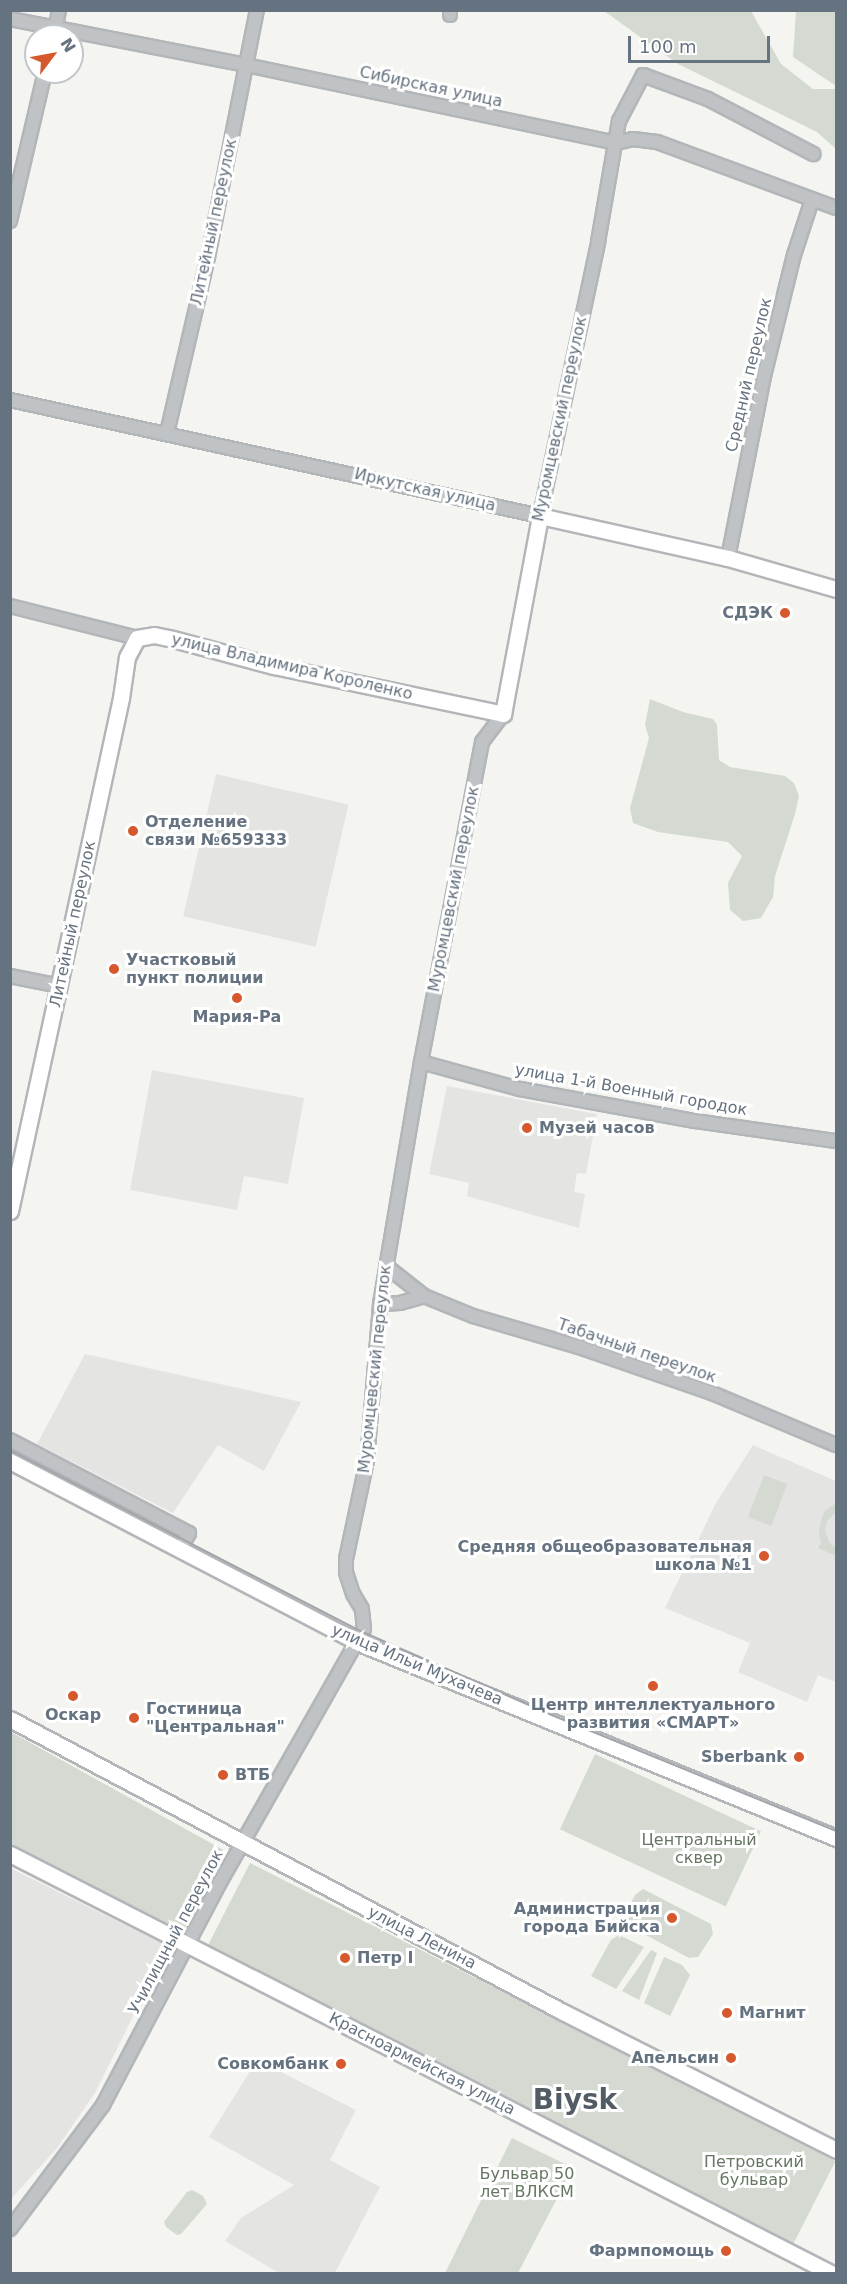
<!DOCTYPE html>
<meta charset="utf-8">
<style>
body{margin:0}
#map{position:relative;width:847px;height:2284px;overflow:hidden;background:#f4f4f0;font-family:"DejaVu Sans",sans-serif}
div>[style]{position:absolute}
.built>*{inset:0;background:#e4e5e3;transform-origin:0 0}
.green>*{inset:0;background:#d4dad1;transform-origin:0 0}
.roads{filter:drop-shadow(2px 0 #b3b6b9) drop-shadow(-2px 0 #b3b6b9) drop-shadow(0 2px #b3b6b9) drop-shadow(0 -2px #b3b6b9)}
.minor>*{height:12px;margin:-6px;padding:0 6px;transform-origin:6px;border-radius:6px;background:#bfc3c6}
.major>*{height:15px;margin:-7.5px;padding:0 7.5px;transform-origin:7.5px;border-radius:7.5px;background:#fff}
.tram>*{height:1.5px;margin:-0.75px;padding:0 0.75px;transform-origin:0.75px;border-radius:0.75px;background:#a1a5aa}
.dots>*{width:16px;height:16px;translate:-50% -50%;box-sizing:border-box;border:3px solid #fff;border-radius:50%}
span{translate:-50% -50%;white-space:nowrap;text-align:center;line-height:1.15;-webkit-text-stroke:6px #fff;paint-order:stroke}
.street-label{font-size:16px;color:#65727f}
.poi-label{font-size:16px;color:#65727f;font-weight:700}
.right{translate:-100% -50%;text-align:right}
.left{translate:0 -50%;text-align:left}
.park-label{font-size:16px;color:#667763}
.town-label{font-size:28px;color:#525c65;font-weight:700}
.frame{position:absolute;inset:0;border:12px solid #65727f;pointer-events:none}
.north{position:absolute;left:24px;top:24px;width:60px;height:60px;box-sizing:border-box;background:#fff;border:2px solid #c1c7cc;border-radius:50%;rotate:58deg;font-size:16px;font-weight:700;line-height:24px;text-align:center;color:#65727f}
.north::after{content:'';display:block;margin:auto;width:21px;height:27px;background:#d6592d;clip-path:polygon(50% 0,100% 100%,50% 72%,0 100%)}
.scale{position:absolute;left:628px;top:36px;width:142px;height:27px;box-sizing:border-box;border:3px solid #65727f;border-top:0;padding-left:8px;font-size:18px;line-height:21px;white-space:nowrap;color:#65727f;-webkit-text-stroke:4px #fff;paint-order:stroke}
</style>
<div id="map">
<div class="built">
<div style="left:216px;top:774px;width:136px;height:146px;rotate:13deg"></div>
<div style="clip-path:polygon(152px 1070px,304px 1098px,288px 1184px,244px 1176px,237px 1210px,130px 1190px)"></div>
<div style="clip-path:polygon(447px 1086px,597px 1114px,586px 1174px,577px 1173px,574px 1192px,585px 1194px,579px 1228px,467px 1196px,469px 1183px,429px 1174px)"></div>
<div style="clip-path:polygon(85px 1354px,301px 1402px,264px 1471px,218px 1445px,173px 1513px,37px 1444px)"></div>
<div style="clip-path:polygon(753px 1445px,836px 1481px,836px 1682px,818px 1675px,807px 1702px,738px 1672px,750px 1643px,665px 1608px,716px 1503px)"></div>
<div style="clip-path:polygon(10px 1868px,168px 1946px,95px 2093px,57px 2148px,11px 2199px)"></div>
<div style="clip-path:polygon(257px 2060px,356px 2110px,330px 2160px,380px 2187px,335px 2273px,279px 2273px,225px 2241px,241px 2218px,294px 2185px,209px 2137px)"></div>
</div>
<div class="green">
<div style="clip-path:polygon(604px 11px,751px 11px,781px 64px,813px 89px,836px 89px,836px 149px,817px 132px,678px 64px)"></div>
<div style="clip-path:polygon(796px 11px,836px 11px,836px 86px,793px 57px)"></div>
<div style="clip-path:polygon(650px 699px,683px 712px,713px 719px,717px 725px,719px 760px,730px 767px,785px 776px,794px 783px,799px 796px,795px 814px,775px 876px,773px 897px,761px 918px,743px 921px,730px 910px,728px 883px,742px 856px,728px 842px,658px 832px,633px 823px,630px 808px,649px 738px,645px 725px)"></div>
<div style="left:764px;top:1475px;width:25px;height:45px;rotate:21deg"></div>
<div style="clip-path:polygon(836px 1503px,836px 1512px,827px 1521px,825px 1531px,829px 1542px,836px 1548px,836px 1556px,818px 1548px,821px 1543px,819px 1531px,822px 1517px,825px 1511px)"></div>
<div style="clip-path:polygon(11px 1732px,227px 1852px,184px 1932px,11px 1845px)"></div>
<div style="left:595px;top:1754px;width:183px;height:83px;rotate:25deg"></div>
<div style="left:250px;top:1863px;width:657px;height:93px;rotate:27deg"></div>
<div style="clip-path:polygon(643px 1889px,711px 1924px,713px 1934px,698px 1957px,689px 1958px,627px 1925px,625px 1914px,635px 1895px)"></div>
<div style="clip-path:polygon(619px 1935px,644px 1947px,616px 1989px,591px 1976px,611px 1940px)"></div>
<div style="clip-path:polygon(651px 1950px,657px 1953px,639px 2000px,622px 1991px)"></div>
<div style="clip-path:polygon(664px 1957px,682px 1965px,690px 1975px,670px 2016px,644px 2003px)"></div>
<div style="clip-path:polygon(512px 2138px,573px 2168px,518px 2273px,445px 2273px)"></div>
<div style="clip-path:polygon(192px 2190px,203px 2196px,207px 2204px,181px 2234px,177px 2235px,166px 2227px,164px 2222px,187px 2192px)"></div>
</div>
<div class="roads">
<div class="minor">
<div style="left:450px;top:10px;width:5px;rotate:90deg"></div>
<div style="left:10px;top:19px;width:240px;rotate:11deg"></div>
<div style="left:246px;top:65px;width:378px;rotate:11.9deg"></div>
<div style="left:616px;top:143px;width:17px;rotate:-13deg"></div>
<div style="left:633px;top:139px;width:24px;rotate:7deg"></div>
<div style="left:657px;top:142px;width:191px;rotate:20.2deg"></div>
<div style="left:54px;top:36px;width:26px;rotate:-79deg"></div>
<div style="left:10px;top:221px;width:153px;rotate:-76.8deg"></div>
<div style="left:10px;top:400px;width:543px;rotate:12.35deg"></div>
<div style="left:540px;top:516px;width:280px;rotate:-78deg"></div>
<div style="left:598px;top:242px;width:123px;rotate:-80.2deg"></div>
<div style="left:619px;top:121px;width:52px;rotate:-62.4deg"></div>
<div style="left:643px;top:75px;width:69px;rotate:20.3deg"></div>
<div style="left:708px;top:99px;width:119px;rotate:27.6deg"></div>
<div style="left:167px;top:433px;width:181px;rotate:-76.9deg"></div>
<div style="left:208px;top:257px;width:252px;rotate:-78.8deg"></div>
<div style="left:728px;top:558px;width:186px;rotate:-78.8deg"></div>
<div style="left:764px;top:376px;width:125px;rotate:-76.1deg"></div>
<div style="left:794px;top:255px;width:58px;rotate:-71.9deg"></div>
<div style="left:10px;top:606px;width:131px;rotate:14.1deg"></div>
<div style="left:10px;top:976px;width:51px;rotate:11.3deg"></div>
<div style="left:421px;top:1062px;width:103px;rotate:15.3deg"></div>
<div style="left:520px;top:1089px;width:178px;rotate:10.4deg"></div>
<div style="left:695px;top:1121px;width:142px;rotate:8.1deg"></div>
<div style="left:424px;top:1296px;width:53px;rotate:22.2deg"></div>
<div style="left:473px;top:1316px;width:110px;rotate:16.3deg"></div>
<div style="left:579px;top:1347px;width:141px;rotate:19.1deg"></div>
<div style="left:712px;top:1393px;width:134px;rotate:22.8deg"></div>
<div style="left:380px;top:1304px;width:20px;rotate:-3deg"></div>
<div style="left:400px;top:1303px;width:25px;rotate:-16deg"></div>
<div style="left:424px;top:1296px;width:48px;rotate:-141.7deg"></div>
<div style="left:10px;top:1440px;width:202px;rotate:27.5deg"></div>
<div style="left:189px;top:1533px;width:19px;rotate:118deg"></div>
<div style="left:10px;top:2229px;width:155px;rotate:-53.1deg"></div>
<div style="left:103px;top:2105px;width:250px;rotate:-62.3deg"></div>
<div style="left:219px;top:1884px;width:293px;rotate:-60.4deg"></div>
<div style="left:364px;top:1629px;width:20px;rotate:-96deg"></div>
<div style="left:362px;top:1609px;width:17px;rotate:-121deg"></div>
<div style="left:353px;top:1594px;width:23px;rotate:-108deg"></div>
<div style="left:346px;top:1572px;width:13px;rotate:-90deg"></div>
<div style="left:346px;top:1559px;width:101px;rotate:-78deg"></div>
<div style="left:367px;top:1460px;width:157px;rotate:-85.2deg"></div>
<div style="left:380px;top:1304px;width:245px;rotate:-80.4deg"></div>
<div style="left:421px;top:1062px;width:326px;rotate:-79.2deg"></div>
<div style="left:482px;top:742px;width:35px;rotate:-53deg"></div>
</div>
<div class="major">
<div style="left:10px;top:1211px;width:525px;rotate:-77.79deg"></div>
<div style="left:121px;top:698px;width:41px;rotate:-81.7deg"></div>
<div style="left:127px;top:657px;width:21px;rotate:-62deg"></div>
<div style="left:137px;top:638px;width:17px;rotate:-10deg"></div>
<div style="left:154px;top:635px;width:19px;rotate:12deg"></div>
<div style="left:173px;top:639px;width:105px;rotate:15deg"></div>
<div style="left:274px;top:666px;width:234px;rotate:11.8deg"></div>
<div style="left:503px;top:714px;width:201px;rotate:-79.4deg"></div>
<div style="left:540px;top:516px;width:193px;rotate:12.6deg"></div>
<div style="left:728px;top:558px;width:112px;rotate:16deg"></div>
<div style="left:10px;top:1461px;width:391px;rotate:27.5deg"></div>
<div style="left:357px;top:1642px;width:518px;rotate:22.25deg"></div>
<div style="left:10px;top:1719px;width:624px;rotate:27.92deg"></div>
<div style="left:561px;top:2011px;width:308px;rotate:26.8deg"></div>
<div style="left:10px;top:1854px;width:924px;rotate:27.04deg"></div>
</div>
</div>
<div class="tram">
<div style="left:10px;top:1450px;width:397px;rotate:27.3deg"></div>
<div style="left:363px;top:1632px;width:206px;rotate:23.7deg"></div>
<div style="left:552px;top:1715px;width:307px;rotate:22.2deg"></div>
</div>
<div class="dots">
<div style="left:785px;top:613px;background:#d6592d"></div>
<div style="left:133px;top:831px;background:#d6592d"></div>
<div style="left:114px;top:969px;background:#d6592d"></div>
<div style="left:237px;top:998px;background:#d6592d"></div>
<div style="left:527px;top:1128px;background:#d6592d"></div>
<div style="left:764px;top:1556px;background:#d6592d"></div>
<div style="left:653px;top:1686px;background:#d6592d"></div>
<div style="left:73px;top:1696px;background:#d6592d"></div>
<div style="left:134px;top:1718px;background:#d6592d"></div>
<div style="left:799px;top:1757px;background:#d6592d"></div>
<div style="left:223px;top:1775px;background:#d6592d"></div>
<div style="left:672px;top:1918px;background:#d6592d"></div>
<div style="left:345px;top:1958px;background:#d6592d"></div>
<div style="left:727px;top:2013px;background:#d6592d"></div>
<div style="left:731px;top:2058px;background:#d6592d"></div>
<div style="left:341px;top:2064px;background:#d6592d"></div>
<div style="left:726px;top:2251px;background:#d6592d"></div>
</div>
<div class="street-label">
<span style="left:431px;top:87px;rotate:12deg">Сибирская улица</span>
<span style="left:214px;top:222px;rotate:-78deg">Литейный переулок</span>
<span style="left:749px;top:375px;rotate:-77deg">Средний переулок</span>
<span style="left:560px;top:419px;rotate:-78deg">Муромцевский переулок</span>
<span style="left:425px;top:490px;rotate:13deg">Иркутская улица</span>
<span style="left:292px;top:667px;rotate:13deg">улица Владимира Короленко</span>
<span style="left:454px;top:889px;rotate:-79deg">Муромцевский переулок</span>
<span style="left:73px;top:924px;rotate:-78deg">Литейный переулок</span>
<span style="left:631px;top:1090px;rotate:10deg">улица 1-й Военный городок</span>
<span style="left:637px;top:1351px;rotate:19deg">Табачный переулок</span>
<span style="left:375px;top:1369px;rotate:-84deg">Муромцевский переулок</span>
<span style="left:417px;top:1665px;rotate:23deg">улица Ильи Мухачева</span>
<span style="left:176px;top:1932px;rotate:-62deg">Училищный переулок</span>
<span style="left:422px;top:1938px;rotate:27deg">улица Ленина</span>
<span style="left:422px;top:2064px;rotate:27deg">Красноармейская улица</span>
</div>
<div class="poi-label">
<span class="right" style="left:773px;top:613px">СДЭК</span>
<span class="left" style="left:145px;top:831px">Отделение<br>связи №659333</span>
<span class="left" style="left:126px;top:969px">Участковый<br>пункт полиции</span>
<span style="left:237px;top:1017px">Мария-Ра</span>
<span class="left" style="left:539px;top:1128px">Музей часов</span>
<span class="right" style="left:752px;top:1556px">Средняя общеобразовательная<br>школа №1</span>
<span style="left:653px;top:1714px">Центр интеллектуального<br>развития «СМАРТ»</span>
<span class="left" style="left:146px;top:1718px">Гостиница<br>"Центральная"</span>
<span style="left:73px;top:1715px">Оскар</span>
<span class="right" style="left:787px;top:1757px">Sberbank</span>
<span class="left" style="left:235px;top:1775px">ВТБ</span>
<span class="right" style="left:660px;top:1918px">Администрация<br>города Бийска</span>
<span class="left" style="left:357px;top:1958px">Петр I</span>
<span class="left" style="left:739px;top:2013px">Магнит</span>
<span class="right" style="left:719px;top:2058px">Апельсин</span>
<span class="right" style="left:329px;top:2064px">Совкомбанк</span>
<span class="right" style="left:714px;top:2251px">Фармпомощь</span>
</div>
<div class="park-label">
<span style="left:699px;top:1849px">Центральный<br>сквер</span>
<span style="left:754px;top:2171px">Петровский<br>бульвар</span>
<span style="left:527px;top:2183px">Бульвар 50<br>лет ВЛКСМ</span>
</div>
<div class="town-label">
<span style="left:575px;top:2100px">Biysk</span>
</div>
<div class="frame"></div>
<div class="north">N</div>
<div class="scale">100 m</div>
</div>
